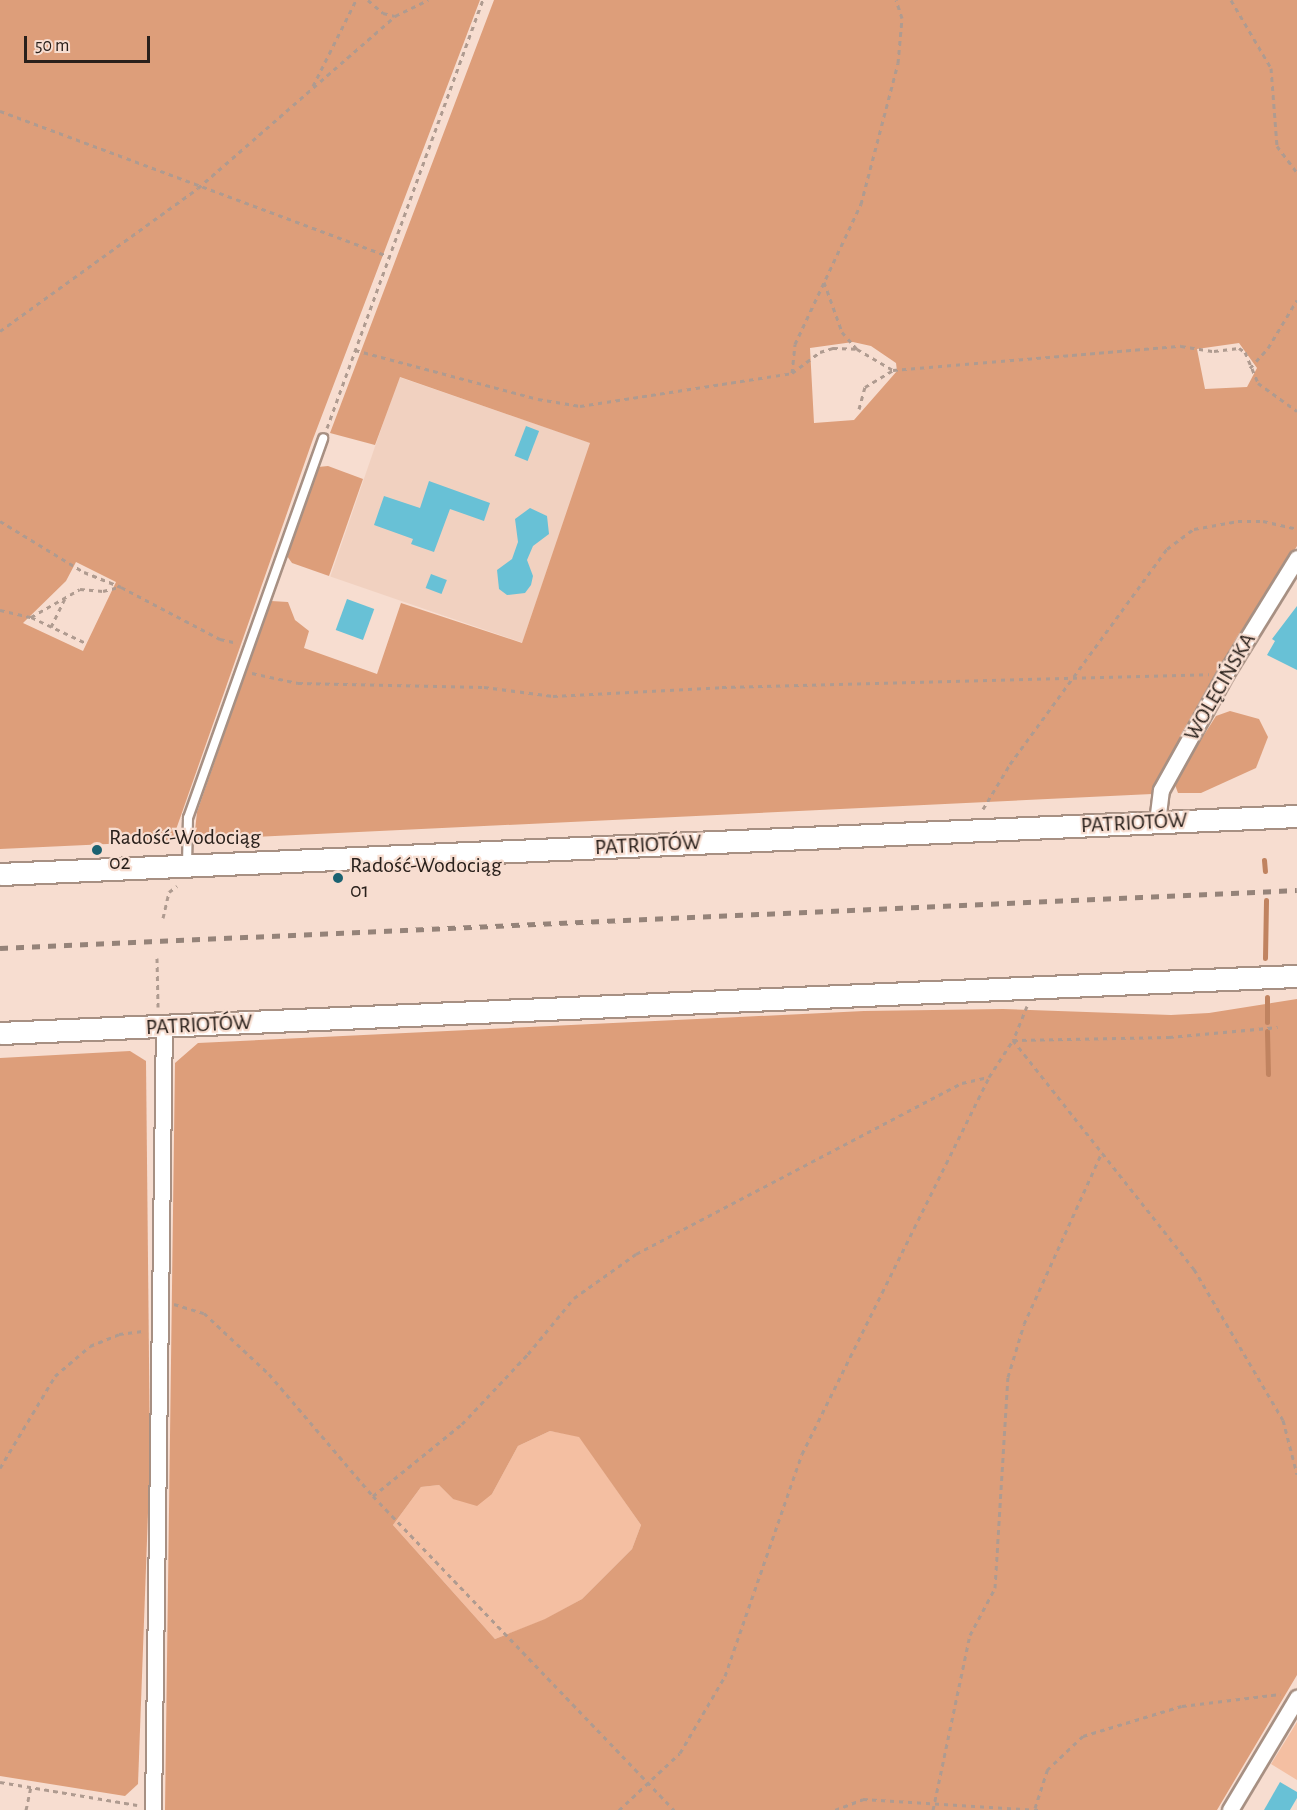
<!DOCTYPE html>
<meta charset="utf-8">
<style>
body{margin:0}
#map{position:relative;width:1297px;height:1810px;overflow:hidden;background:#f7ddd0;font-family:"Alegreya Sans",sans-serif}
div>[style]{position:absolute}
.built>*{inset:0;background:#f1d1c0;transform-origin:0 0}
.green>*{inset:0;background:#f4bfa2}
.forest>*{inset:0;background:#dd9e7a}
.stream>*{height:5px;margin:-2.5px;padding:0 2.5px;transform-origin:2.5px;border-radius:2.5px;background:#c08360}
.building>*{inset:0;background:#68c1d6;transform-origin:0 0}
.path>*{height:3px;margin-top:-1.5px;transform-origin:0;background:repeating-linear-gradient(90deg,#af9b90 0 4.5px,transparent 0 9px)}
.roads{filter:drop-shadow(2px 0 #a79083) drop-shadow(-2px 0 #a79083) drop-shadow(0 2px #a79083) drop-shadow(0 -2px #a79083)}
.service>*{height:8px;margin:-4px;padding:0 4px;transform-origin:4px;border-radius:4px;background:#fff}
.minor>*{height:15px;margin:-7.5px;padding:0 7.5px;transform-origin:7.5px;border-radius:7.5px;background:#fff}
.secondary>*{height:21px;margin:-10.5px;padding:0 10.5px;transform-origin:10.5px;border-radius:10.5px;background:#fff}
.rail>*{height:4.5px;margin-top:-2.25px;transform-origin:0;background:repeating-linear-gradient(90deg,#958379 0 8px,transparent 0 16px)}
.dots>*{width:16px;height:16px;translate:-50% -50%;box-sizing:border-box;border:3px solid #f7ddd0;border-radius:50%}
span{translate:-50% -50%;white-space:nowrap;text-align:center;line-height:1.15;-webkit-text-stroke:4.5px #f7ddd0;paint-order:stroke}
.street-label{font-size:22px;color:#29201b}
.poi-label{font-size:22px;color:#29201b}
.left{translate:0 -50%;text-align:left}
.scale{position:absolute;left:24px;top:36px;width:126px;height:27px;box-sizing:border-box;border:3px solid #29201b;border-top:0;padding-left:8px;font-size:18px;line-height:21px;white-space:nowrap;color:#29201b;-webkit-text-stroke:4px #f7ddd0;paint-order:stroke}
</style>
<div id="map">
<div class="built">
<div style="left:399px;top:377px;width:203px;height:211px;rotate:19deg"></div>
</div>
<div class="green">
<div style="clip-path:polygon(550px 1431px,579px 1436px,641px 1525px,632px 1549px,582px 1599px,546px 1619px,495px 1639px,393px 1525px,421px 1487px,439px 1485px,453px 1499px,492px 1494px,518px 1446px)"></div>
<div style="clip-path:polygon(1297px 1722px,1297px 1780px,1271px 1764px)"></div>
</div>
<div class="forest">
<div style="clip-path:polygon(evenodd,0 0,480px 0,313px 439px,172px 841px,0 849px,0 0,76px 562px,116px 582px,83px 651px,23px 623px,66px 581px,76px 562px)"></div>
<div style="clip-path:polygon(evenodd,494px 0,1297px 0,1297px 546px,1152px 794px,194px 840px,197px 812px,271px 601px,288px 602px,295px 620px,309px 631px,304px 648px,377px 674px,401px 603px,522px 643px,590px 443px,400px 377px,375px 445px,330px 433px,494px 0,853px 342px,871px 346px,896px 363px,897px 371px,854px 420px,814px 423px,810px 348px,853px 342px,494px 0,1239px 343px,1257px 368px,1247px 387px,1205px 389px,1197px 349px,1239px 343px)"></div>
<div style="clip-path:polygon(328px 466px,363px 479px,329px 576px,292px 563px,287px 556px,318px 467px)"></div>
<div style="clip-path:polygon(1230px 711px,1259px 719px,1268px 737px,1256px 768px,1201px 793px,1178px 793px,1174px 782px,1216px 716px)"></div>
<div style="clip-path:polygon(evenodd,1297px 999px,1297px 1675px,1217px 1810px,165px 1810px,175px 1063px,198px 1043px,864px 1011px,1003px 1009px,1171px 1015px,1209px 1013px,1297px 999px,550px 1431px,579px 1437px,641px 1525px,632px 1549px,582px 1599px,545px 1619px,495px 1639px,393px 1525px,421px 1487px,439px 1485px,453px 1499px,477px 1506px,492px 1494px,518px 1446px,550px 1431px)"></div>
<div style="clip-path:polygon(130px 1051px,146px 1061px,150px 1459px,138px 1784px,125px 1796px,0 1776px,0 1058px)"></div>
</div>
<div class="stream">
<div style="left:1264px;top:860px;width:11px;rotate:85deg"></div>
<div style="left:1265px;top:958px;width:58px;rotate:-89deg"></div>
<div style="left:1267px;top:997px;width:25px;rotate:90deg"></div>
<div style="left:1267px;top:1031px;width:43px;rotate:88.7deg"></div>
</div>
<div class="building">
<div style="left:526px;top:426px;width:14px;height:32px;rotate:21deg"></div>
<div style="clip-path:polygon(429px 481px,490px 503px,484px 521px,450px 509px,434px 552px,411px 544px,413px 539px,374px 525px,384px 496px,420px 508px)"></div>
<div style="clip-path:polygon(530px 508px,547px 516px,549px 534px,533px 546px,527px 560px,533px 576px,531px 585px,525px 593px,507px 595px,499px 589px,497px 570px,512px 559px,518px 542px,515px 519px)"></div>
<div style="left:431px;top:574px;width:17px;height:15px;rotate:21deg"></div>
<div style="left:347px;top:599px;width:29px;height:33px;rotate:20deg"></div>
<div style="clip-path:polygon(1297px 606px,1297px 670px,1267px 655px,1275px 641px,1272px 639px)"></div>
<div style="clip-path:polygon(1280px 1782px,1297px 1792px,1297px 1798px,1290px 1810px,1264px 1810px)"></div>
</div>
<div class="path">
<div style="left:368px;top:0;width:20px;rotate:41deg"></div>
<div style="left:383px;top:13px;width:12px;rotate:14deg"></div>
<div style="left:1231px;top:0;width:79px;rotate:59.5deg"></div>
<div style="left:1271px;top:68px;width:78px;rotate:85.6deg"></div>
<div style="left:1277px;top:146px;width:34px;rotate:53deg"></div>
<div style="left:313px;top:86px;width:96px;rotate:-63.4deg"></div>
<div style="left:0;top:111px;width:414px;rotate:20.5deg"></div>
<div style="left:824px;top:282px;width:53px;rotate:70.2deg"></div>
<div style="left:842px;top:332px;width:23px;rotate:49deg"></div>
<div style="left:0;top:331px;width:244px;rotate:-35.8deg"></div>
<div style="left:198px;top:188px;width:262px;rotate:-41.1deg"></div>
<div style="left:395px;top:16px;width:37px;rotate:-26deg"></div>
<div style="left:355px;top:350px;width:189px;rotate:15deg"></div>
<div style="left:538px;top:399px;width:43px;rotate:9.5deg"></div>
<div style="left:580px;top:406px;width:215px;rotate:-8.8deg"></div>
<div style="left:792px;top:373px;width:35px;rotate:-37deg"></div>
<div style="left:820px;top:352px;width:14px;rotate:-17deg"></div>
<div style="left:833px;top:348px;width:24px;rotate:2deg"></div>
<div style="left:857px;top:349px;width:42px;rotate:30.3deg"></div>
<div style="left:1250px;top:368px;width:27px;rotate:-48deg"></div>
<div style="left:1268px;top:348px;width:56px;rotate:-58.9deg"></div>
<div style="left:792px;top:373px;width:29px;rotate:-84deg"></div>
<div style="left:795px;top:344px;width:155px;rotate:-64.8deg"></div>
<div style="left:861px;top:204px;width:146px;rotate:-75.3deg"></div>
<div style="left:898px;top:63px;width:45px;rotate:-84.9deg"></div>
<div style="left:902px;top:18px;width:19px;rotate:-108deg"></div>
<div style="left:859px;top:409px;width:23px;rotate:-75deg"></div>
<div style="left:865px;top:387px;width:33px;rotate:-31deg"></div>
<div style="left:893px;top:370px;width:289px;rotate:-4.8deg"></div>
<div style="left:1181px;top:346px;width:33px;rotate:9deg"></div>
<div style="left:1214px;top:351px;width:25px;rotate:-7deg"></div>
<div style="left:1239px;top:348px;width:7px;rotate:34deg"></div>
<div style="left:1245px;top:352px;width:34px;rotate:67deg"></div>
<div style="left:1258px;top:383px;width:48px;rotate:35.7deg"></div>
<div style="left:327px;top:428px;width:456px;rotate:-70deg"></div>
<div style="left:0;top:521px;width:98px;rotate:31.3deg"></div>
<div style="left:84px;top:572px;width:40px;rotate:22deg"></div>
<div style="left:121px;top:587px;width:112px;rotate:27.7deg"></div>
<div style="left:220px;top:639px;width:17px;rotate:13deg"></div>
<div style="left:0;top:610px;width:32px;rotate:13deg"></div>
<div style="left:31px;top:617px;width:56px;rotate:-29.7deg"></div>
<div style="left:80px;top:589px;width:23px;rotate:5deg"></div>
<div style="left:103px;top:591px;width:16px;rotate:-14deg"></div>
<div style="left:31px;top:617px;width:61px;rotate:25.3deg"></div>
<div style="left:51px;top:627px;width:34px;rotate:-64deg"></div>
<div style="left:252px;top:673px;width:47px;rotate:12.3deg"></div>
<div style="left:298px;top:683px;width:186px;rotate:1.2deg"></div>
<div style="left:484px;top:687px;width:70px;rotate:7.4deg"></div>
<div style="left:553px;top:696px;width:169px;rotate:-3deg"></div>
<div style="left:722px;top:687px;width:487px;rotate:-1.5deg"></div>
<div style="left:983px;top:809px;width:52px;rotate:-59deg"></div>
<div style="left:1010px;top:764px;width:266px;rotate:-53.9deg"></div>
<div style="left:1167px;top:549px;width:34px;rotate:-37deg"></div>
<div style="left:1194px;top:529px;width:45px;rotate:-10.3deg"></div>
<div style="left:1238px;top:521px;width:25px"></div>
<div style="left:1263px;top:521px;width:35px;rotate:13deg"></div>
<div style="left:163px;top:918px;width:27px;rotate:-77deg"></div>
<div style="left:169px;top:892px;width:10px;rotate:-37deg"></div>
<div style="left:157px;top:958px;width:49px;rotate:88.8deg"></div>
<div style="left:1027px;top:1006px;width:37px;rotate:112deg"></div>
<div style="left:1013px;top:1040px;width:292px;rotate:51.7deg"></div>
<div style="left:1194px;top:1269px;width:175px;rotate:59.5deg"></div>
<div style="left:1283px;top:1420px;width:56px;rotate:75.5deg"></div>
<div style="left:174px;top:1304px;width:31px;rotate:17deg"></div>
<div style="left:204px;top:1313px;width:89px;rotate:43.2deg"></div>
<div style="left:269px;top:1374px;width:160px;rotate:49.6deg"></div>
<div style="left:373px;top:1496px;width:435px;rotate:46.2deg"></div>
<div style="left:0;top:1468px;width:107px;rotate:-59.1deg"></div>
<div style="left:55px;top:1376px;width:46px;rotate:-40.6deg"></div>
<div style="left:90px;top:1346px;width:31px;rotate:-22deg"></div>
<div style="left:119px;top:1334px;width:26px;rotate:-7deg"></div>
<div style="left:373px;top:1496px;width:114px;rotate:-39deg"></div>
<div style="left:462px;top:1424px;width:96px;rotate:-46.7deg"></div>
<div style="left:528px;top:1354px;width:72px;rotate:-50.6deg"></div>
<div style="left:574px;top:1298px;width:76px;rotate:-35.4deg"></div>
<div style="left:636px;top:1254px;width:368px;rotate:-27.7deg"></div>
<div style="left:962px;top:1083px;width:27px;rotate:-13deg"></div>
<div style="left:0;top:1782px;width:139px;rotate:9.5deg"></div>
<div style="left:1035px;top:1808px;width:40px;rotate:-72deg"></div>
<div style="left:1047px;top:1770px;width:50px;rotate:-43.4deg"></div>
<div style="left:1083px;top:1736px;width:103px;rotate:-16.9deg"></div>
<div style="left:1182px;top:1706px;width:99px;rotate:-7deg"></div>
<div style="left:26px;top:1810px;width:24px;rotate:-78deg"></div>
<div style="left:619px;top:1810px;width:83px;rotate:-43.1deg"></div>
<div style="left:680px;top:1753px;width:89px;rotate:-59.7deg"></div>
<div style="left:725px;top:1676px;width:235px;rotate:-70.9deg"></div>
<div style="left:802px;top:1454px;width:421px;rotate:-63.6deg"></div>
<div style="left:989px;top:1077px;width:44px;rotate:-57deg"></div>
<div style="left:1013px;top:1040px;width:156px;rotate:-1.1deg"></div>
<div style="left:1169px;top:1037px;width:109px;rotate:-5.2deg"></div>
<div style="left:835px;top:1810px;width:30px;rotate:-21deg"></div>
<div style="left:863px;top:1799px;width:176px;rotate:3.6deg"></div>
<div style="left:933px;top:1810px;width:179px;rotate:-78.1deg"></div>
<div style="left:970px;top:1635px;width:53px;rotate:-62deg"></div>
<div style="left:995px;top:1588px;width:211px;rotate:-86.5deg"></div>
<div style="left:1008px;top:1377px;width:55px;rotate:-73.2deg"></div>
<div style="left:1024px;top:1324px;width:189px;rotate:-65.6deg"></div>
</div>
<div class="roads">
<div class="service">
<div style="left:187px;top:865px;width:47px;rotate:-88.8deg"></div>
<div style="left:188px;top:818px;width:403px;rotate:-70.4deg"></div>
</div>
<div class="minor">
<div style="left:1157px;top:822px;width:32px;rotate:-83deg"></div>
<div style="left:1161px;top:790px;width:134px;rotate:-60.9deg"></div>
<div style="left:1226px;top:673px;width:135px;rotate:-58.3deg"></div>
<div style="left:153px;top:1810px;width:784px;rotate:-89.2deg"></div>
<div style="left:1230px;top:1810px;width:131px;rotate:-59.1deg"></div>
</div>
<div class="secondary">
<div style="left:0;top:874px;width:1298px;rotate:-2.56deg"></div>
<div style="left:0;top:1033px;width:1298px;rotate:-2.52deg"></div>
</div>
</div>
<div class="rail">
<div style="left:0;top:948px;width:1298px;rotate:-2.56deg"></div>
</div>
<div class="dots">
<div style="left:97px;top:850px;background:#1a6271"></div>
<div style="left:338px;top:878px;background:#1a6271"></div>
</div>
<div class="street-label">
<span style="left:1220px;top:687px;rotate:-60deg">WOLĘCIŃSKA</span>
<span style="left:1134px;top:823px;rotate:-3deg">PATRIOTÓW</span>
<span style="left:648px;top:845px;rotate:-3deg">PATRIOTÓW</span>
<span style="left:199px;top:1025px;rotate:-3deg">PATRIOTÓW</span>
</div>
<div class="poi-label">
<span class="left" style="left:109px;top:850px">Radość-Wodociąg<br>02</span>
<span class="left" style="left:350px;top:878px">Radość-Wodociąg<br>01</span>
</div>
<div class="scale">50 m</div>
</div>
